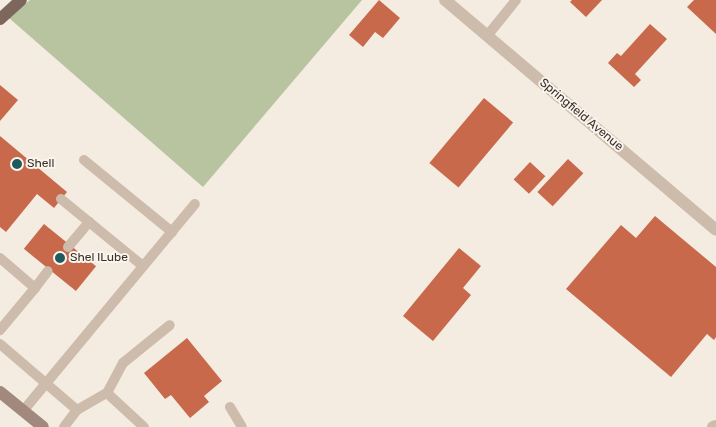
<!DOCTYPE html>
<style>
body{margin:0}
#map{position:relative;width:716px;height:427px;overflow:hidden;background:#f4ebe1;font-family:Rubik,sans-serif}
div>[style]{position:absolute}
.green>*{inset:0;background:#b8c4a0}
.building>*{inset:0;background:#c8694b;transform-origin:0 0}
.lane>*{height:10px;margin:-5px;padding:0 5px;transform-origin:5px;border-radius:5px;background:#cdbbac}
.street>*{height:12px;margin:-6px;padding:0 6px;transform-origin:6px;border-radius:6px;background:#cdbbac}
.secondary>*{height:12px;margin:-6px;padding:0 6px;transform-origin:6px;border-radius:6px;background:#a18a7d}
.primary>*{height:12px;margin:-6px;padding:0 6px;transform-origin:6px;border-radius:6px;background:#7d675c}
.dots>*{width:14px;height:14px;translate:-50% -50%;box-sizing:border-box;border:2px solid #fbf5ee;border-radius:50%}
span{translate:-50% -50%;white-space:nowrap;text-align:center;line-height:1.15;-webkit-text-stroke:4px #fbf5ee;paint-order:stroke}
.street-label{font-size:12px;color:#3b302b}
.poi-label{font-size:12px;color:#3b302b}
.left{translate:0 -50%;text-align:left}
</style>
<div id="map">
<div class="green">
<div style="clip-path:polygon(30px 0,362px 0,203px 187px,9px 18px)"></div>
</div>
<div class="building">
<div style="clip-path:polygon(379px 0,400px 18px,383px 38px,375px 32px,363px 47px,349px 35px)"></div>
<div style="clip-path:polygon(572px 0,602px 0,586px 17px,570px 2px)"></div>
<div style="clip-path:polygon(694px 0,716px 0,716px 34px,687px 7px)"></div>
<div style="clip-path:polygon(650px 24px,667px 39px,635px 74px,641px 80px,634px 87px,608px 63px,617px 53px,621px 56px)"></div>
<div style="clip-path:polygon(0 85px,18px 100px,0 121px)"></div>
<div style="left:484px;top:98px;width:38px;height:85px;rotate:40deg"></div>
<div style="clip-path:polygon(0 136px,67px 192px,54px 208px,37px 194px,6px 232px,0 227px)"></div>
<div style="left:568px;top:159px;width:21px;height:45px;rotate:43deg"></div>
<div style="left:530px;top:162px;width:21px;height:24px;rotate:43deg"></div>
<div style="clip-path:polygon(655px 216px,716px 267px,716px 337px,714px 340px,707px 334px,671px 377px,566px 289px,621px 225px,636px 238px)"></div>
<div style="left:44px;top:224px;width:67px;height:32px;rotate:39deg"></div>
<div style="clip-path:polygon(459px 248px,481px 266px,463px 288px,471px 295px,433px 341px,403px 316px)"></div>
<div style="clip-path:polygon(187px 338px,222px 381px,204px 396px,209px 402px,190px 418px,171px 395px,165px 399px,144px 373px)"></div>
</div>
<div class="lane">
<div style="left:487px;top:36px;width:46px;rotate:-51.1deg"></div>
<div style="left:84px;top:160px;width:114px;rotate:39.3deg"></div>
<div style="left:61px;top:199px;width:106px;rotate:39.3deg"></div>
<div style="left:68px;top:247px;width:33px;rotate:-50deg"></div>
<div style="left:0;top:258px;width:46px;rotate:40.6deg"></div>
<div style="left:35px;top:288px;width:55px;rotate:129.8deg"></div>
<div style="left:35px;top:288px;width:21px;rotate:-53deg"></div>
<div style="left:0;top:344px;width:101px;rotate:40.6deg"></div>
<div style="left:107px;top:393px;width:34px;rotate:-62deg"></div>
<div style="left:123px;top:363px;width:60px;rotate:-39deg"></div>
<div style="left:230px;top:407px;width:23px;rotate:59deg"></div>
<div style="left:23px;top:411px;width:269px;rotate:-50.3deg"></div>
<div style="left:64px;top:427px;width:21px;rotate:-53deg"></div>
<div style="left:77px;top:410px;width:34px;rotate:-30deg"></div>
<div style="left:107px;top:393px;width:50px;rotate:42.6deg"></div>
</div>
<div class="street">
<div style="left:445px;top:0;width:355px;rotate:40.3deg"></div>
<div style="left:713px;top:427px;width:3px;rotate:-18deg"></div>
</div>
<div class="secondary">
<div style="left:0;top:392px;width:55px;rotate:39.1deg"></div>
</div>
<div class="primary">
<div style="left:0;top:19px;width:28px;rotate:-42deg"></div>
</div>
<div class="dots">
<div style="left:17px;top:164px;background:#1f5a5e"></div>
<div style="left:60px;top:258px;background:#1f5a5e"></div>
</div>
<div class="street-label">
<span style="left:581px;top:115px;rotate:40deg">Springfield Avenue</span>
</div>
<div class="poi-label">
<span class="left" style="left:27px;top:164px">Shell</span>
<span class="left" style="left:70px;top:258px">Shel lLube</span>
</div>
</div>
